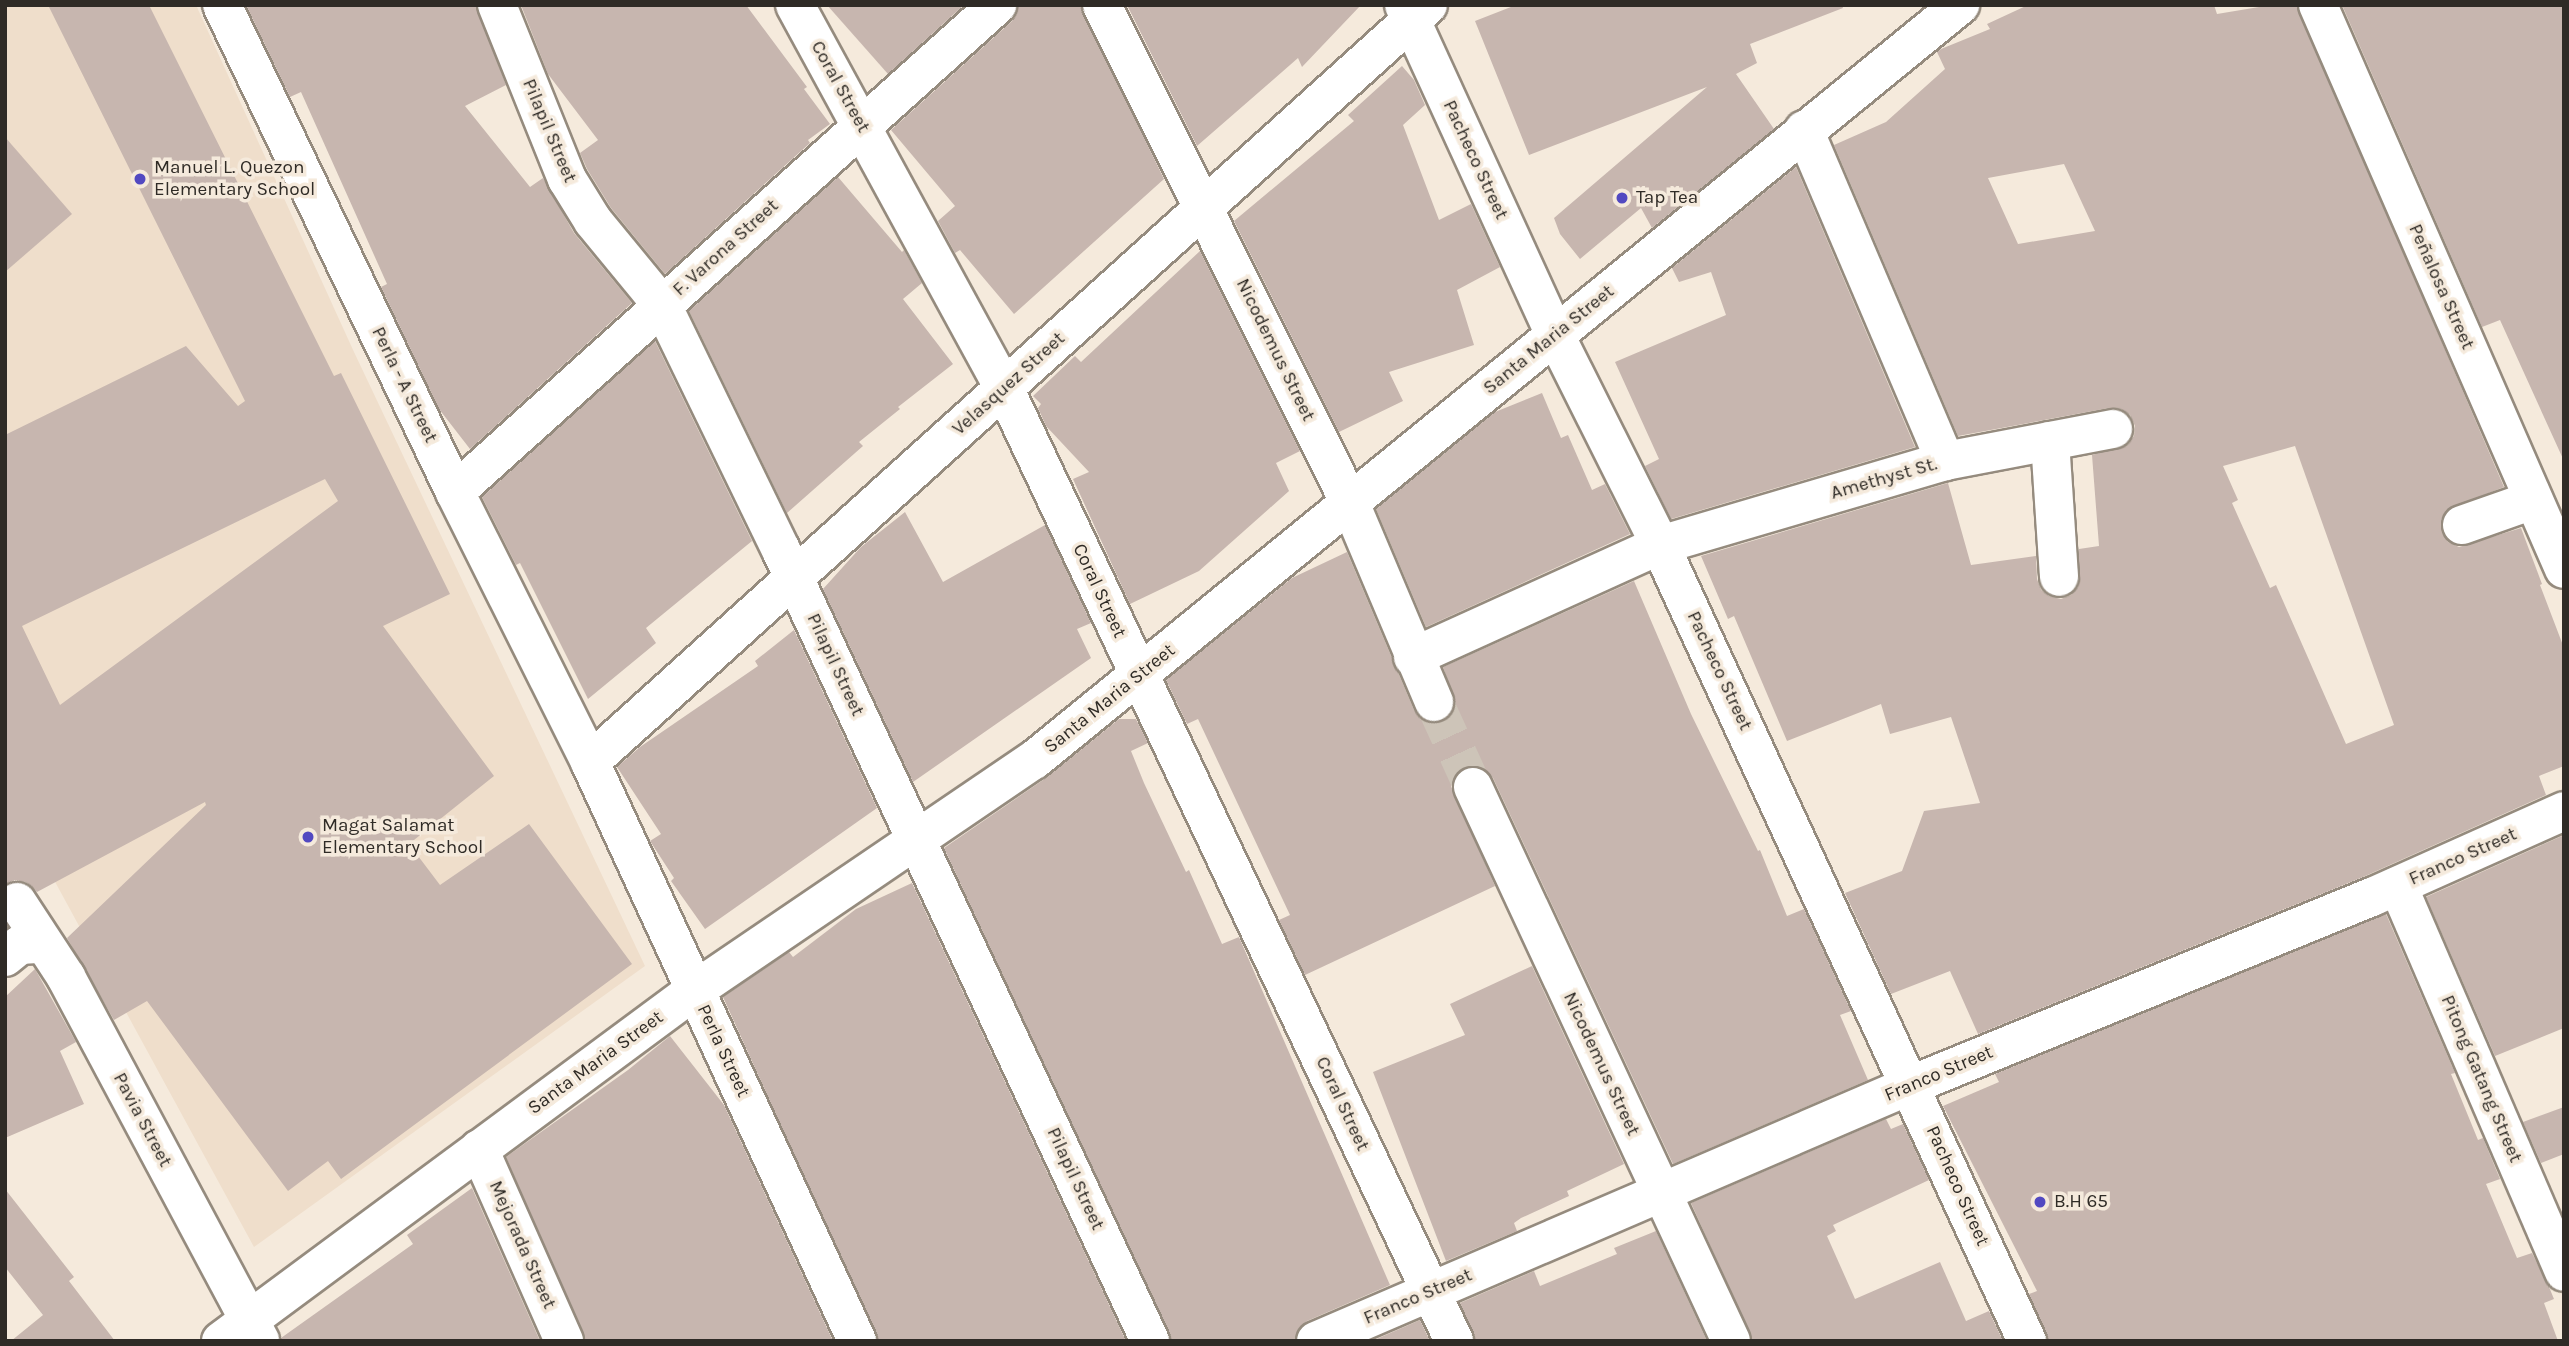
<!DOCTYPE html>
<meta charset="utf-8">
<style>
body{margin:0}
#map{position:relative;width:2569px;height:1346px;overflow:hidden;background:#f5eadc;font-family:Karla,sans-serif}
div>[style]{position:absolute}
.built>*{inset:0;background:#efdecb}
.building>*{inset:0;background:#c7b6af}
.minor-tunnel>*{height:38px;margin-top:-19px;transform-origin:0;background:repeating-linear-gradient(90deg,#cdc4b8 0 38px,transparent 0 57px)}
.roads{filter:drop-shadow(2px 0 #958b7e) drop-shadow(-2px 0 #958b7e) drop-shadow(0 2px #958b7e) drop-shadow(0 -2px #958b7e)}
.minor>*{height:38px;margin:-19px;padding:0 19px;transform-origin:19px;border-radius:19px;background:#fff}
.dots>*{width:19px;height:19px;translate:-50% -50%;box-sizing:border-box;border:4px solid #f5eadc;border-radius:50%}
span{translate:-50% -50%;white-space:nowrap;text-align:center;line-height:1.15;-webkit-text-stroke:7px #f5eadc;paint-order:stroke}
.street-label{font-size:19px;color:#2f2b26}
.poi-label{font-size:19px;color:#2f2b26}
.left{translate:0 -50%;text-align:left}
.frame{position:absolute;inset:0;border:7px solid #2f2b26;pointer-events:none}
</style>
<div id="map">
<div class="built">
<div style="clip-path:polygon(5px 5px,196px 5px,354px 352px,645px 966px,254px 1247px,5px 790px)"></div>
</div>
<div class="building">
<div style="clip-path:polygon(evenodd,48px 5px,149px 5px,334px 376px,341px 373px,450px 594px,383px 626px,494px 776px,409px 844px,440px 885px,529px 824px,632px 964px,341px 1179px,328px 1161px,288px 1191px,147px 1001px,114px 1020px,67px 938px,206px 805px,205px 802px,37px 892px,26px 882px,15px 880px,5px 884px,5px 435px,186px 346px,238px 406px,245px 401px,48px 5px,325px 479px,338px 501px,60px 705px,22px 626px,325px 479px)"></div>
<div style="clip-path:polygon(246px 5px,476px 5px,506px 85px,465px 106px,530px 187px,543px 178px,574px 233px,632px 303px,470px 449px,439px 409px,381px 287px,387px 284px,301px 92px,290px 97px)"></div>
<div style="clip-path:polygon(521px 5px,746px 5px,807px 87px,804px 89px,830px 124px,808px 140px,810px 143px,665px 274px,611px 208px,587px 169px,580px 153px,598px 140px,548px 74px)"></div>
<div style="clip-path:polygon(827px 5px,964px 5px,888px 74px)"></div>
<div style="clip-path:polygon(1018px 5px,1080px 5px,1164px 179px,1014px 314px,960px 250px,955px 253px,938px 221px,955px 206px,891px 130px,1012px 21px)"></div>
<div style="clip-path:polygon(1127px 5px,1361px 5px,1302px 67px,1298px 58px,1197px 146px)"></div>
<div style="clip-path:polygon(1516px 5px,1842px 5px,1843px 8px,1750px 44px,1757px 63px,1736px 74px,1774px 129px,1652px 228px,1641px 208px,1580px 259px,1560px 234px,1554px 218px,1707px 87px,1529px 155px,1475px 21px)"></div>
<div style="clip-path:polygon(evenodd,2028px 5px,2214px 5px,2217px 14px,2271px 5px,2297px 5px,2504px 487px,2446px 510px,2441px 520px,2442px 533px,2448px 542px,2459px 547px,2521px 528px,2542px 584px,2540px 585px,2564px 648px,2564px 766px,2539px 776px,2546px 795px,2363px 877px,1978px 1034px,1950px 971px,1891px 994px,1845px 893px,1902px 871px,1924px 811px,1980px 803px,1951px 717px,1890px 734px,1881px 704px,1787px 741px,1734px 616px,1728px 619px,1701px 556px,1948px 483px,1971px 565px,2036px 556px,2037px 579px,2041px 590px,2049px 596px,2061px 599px,2071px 595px,2078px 587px,2079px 549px,2099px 546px,2092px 455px,2128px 445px,2134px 436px,2135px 426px,2130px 415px,2121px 409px,2109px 408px,1958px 436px,1834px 145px,1886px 122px,1945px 69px,1937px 52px,1941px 49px,1990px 29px,1987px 24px,2028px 5px,2064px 164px,2095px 231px,2018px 244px,1988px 178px,2064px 164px,2028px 5px,2295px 446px,2394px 725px,2346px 744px,2276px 585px,2270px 588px,2232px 503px,2238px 500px,2223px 466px,2295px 446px)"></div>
<div style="clip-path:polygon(2342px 5px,2564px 5px,2564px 461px,2500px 320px,2482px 327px)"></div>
<div style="clip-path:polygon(1402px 66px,1414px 80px,1425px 105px,1403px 125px,1439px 220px,1471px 204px,1500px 267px,1457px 290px,1474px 345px,1389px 372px,1403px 401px,1339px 432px,1234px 221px,1354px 121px,1348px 115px)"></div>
<div style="clip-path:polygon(5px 137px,72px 214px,5px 272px)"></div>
<div style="clip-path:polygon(1796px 167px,1915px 447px,1671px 519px,1645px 466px,1659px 459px,1615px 362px,1726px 315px,1711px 272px,1679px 282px,1672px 268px)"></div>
<div style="clip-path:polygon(838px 177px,902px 252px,904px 250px,922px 283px,903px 299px,953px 364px,898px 407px,900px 409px,859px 442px,863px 446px,787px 513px,689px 311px)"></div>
<div style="clip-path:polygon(1200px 251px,1300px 451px,1276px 463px,1289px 491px,1199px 571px,1130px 604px,1073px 479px,1089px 472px,1046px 426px,1038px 408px,1041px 404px,1033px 396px,1075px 356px,1081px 362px)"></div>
<div style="clip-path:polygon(655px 341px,752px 541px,646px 628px,656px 643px,588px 699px,520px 563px,516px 565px,482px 497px)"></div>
<div style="clip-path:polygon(1542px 393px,1561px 438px,1568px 435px,1592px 490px,1605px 484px,1630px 534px,1426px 627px,1376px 509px,1495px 412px)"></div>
<div style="clip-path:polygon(905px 512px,943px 582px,1045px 525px,1091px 623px,1077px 629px,1091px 658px,913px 782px,823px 589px,861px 547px)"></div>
<div style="clip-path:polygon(1347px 552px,1414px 710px,1421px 720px,1432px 724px,1443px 722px,1452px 715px,1456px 705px,1443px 667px,1634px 581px,1691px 714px,1758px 851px,1760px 850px,1787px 916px,1804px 909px,1851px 1011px,1840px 1015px,1868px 1080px,1673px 1164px,1493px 778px,1486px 770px,1476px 765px,1464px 767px,1456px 774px,1451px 786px,1495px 886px,1305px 975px,1279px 920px,1290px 915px,1198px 719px,1187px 724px,1166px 680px,1292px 578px)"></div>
<div style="clip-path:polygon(794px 630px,877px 808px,705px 929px,671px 881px,674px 878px,650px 841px,661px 834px,617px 767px,640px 747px,758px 666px,755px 661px)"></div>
<div style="clip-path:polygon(1119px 719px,1136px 719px,1148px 743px,1131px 751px,1144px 783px,1186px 872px,1189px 870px,1222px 944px,1239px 937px,1390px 1285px,1307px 1321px,1298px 1329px,1295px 1341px,1172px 1341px,944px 848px,1046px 778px)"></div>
<div style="clip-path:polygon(2562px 836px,2564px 1028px,2495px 1056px,2426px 897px)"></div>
<div style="clip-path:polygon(912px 883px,1126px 1341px,878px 1341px,723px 997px,789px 952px,793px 957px,856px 909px)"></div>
<div style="clip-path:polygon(2386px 914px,2455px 1073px,2451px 1074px,2478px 1140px,2483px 1138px,2500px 1179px,2486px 1184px,2517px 1258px,2532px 1253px,2549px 1287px,2554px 1299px,2544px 1303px,2558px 1341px,2048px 1341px,2029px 1294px,2037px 1291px,1943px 1106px,1999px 1082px,1995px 1074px)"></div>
<div style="clip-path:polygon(1532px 966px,1624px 1164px,1567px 1191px,1569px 1196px,1521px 1218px,1514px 1223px,1517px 1231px,1446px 1261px,1373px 1072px,1465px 1035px,1450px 1004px)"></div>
<div style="clip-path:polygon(35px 969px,76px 1042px,60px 1051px,84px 1104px,5px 1138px,5px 997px)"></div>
<div style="clip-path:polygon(670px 1036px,724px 1105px,833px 1341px,585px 1341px,506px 1157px,628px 1070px)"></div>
<div style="clip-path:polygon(2564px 1107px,2564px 1154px,2541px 1163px,2523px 1122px)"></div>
<div style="clip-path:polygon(1886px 1119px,1891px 1129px,1903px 1124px,1929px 1180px,1833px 1225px,1836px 1231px,1827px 1236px,1855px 1299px,1940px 1262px,1966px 1321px,1989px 1311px,2003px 1341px,1753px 1341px,1691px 1203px)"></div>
<div style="clip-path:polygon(472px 1188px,540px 1341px,282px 1341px,281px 1338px,413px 1244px,407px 1235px)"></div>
<div style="clip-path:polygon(5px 1189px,74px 1277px,69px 1281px,115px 1341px,11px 1341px,43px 1315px,5px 1267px)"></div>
<div style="clip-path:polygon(1656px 1231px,1707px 1341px,1476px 1341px,1460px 1303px,1534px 1271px,1540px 1286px,1617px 1254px,1614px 1248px)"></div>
<div style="clip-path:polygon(1420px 1320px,1430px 1341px,1372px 1341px)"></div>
</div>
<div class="minor-tunnel">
<div style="left:1434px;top:702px;width:94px;rotate:65.4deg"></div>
</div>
<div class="roads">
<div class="minor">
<div style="left:222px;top:5px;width:540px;rotate:64.43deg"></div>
<div style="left:455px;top:492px;width:302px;rotate:63.4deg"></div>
<div style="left:590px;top:762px;width:638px;rotate:65.24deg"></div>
<div style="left:497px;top:5px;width:188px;rotate:68.1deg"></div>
<div style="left:567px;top:179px;width:49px;rotate:58.2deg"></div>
<div style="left:593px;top:221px;width:109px;rotate:50.6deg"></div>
<div style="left:662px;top:305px;width:272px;rotate:64.1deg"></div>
<div style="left:781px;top:550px;width:873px;rotate:64.99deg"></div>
<div style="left:795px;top:5px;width:436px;rotate:61.4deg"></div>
<div style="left:1004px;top:388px;width:1054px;rotate:64.72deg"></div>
<div style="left:1102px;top:5px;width:556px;rotate:63.53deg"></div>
<div style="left:1350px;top:503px;width:216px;rotate:67.1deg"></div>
<div style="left:1404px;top:5px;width:363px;rotate:65.4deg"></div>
<div style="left:1555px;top:335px;width:235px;rotate:63.4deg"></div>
<div style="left:1660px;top:545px;width:877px;rotate:65.25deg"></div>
<div style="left:2318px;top:5px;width:615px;rotate:66.43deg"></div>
<div style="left:1804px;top:130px;width:360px;rotate:66.9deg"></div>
<div style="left:2050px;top:441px;width:136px;rotate:86.2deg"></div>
<div style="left:455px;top:492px;width:729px;rotate:-41.94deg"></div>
<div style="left:2462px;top:525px;width:75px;rotate:-19.4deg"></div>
<div style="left:1413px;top:657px;width:271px;rotate:-24.4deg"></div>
<div style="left:1660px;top:545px;width:297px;rotate:-16.4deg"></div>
<div style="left:1945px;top:461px;width:171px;rotate:-10.8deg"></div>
<div style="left:590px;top:762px;width:1129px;rotate:-42.09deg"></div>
<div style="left:1473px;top:787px;width:611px;rotate:65.03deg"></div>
<div style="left:2398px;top:886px;width:420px;rotate:66.7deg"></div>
<div style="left:17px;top:902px;width:90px;rotate:56.8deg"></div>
<div style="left:66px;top:977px;width:412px;rotate:61.9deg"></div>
<div style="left:5px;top:957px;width:19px;rotate:-39deg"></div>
<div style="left:20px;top:945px;width:21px;rotate:-3deg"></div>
<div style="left:479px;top:1149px;width:210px;rotate:66.1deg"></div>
<div style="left:221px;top:1341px;width:590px;rotate:-36.52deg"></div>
<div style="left:695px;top:990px;width:410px;rotate:-34.2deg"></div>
<div style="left:1034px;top:760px;width:1195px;rotate:-39.19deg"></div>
<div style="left:1316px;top:1341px;width:648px;rotate:-23.28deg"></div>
<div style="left:1911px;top:1085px;width:498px;rotate:-22.2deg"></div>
<div style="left:2372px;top:897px;width:210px;rotate:-24.1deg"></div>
</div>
</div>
<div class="dots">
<div style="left:140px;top:179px;background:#5249c1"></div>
<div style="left:1622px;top:198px;background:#5249c1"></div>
<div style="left:308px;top:837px;background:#5249c1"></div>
<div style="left:2040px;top:1202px;background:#5249c1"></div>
</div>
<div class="street-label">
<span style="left:840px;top:87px;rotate:61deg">Coral Street</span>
<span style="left:549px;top:131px;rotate:67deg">Pilapil Street</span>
<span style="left:1475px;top:160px;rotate:65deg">Pacheco Street</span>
<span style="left:726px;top:248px;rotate:-42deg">F. Varona Street</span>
<span style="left:2441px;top:287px;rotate:66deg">Peñalosa Street</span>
<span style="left:1549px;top:340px;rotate:-39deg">Santa Maria Street</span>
<span style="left:1275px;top:350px;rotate:64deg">Nicodemus Street</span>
<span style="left:1009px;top:384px;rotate:-42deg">Velasquez Street</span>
<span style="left:404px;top:385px;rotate:64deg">Perla - A Street</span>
<span style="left:1884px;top:479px;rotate:-16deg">Amethyst St.</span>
<span style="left:1099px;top:591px;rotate:65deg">Coral Street</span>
<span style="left:835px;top:665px;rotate:65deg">Pilapil Street</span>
<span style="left:1719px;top:671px;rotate:65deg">Pacheco Street</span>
<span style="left:1110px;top:699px;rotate:-39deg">Santa Maria Street</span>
<span style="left:2463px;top:857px;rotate:-24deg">Franco Street</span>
<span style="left:723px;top:1051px;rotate:65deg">Perla Street</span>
<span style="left:596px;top:1063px;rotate:-36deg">Santa Maria Street</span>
<span style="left:1601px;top:1064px;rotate:65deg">Nicodemus Street</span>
<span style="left:1939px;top:1074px;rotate:-23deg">Franco Street</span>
<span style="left:2481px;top:1079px;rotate:67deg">Pitong Gatang Street</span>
<span style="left:1342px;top:1104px;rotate:65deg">Coral Street</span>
<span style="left:142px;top:1120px;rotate:62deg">Pavia Street</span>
<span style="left:1075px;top:1179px;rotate:65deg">Pilapil Street</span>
<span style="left:1957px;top:1186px;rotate:66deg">Pacheco Street</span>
<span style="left:522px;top:1245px;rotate:66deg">Mejorada Street</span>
<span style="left:1418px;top:1297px;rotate:-23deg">Franco Street</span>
</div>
<div class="poi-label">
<span class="left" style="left:154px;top:179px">Manuel L. Quezon<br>Elementary School</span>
<span class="left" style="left:1636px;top:198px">Tap Tea</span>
<span class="left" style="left:322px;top:837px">Magat Salamat<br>Elementary School</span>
<span class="left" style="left:2054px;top:1202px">B.H 65</span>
</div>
<div class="frame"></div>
</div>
